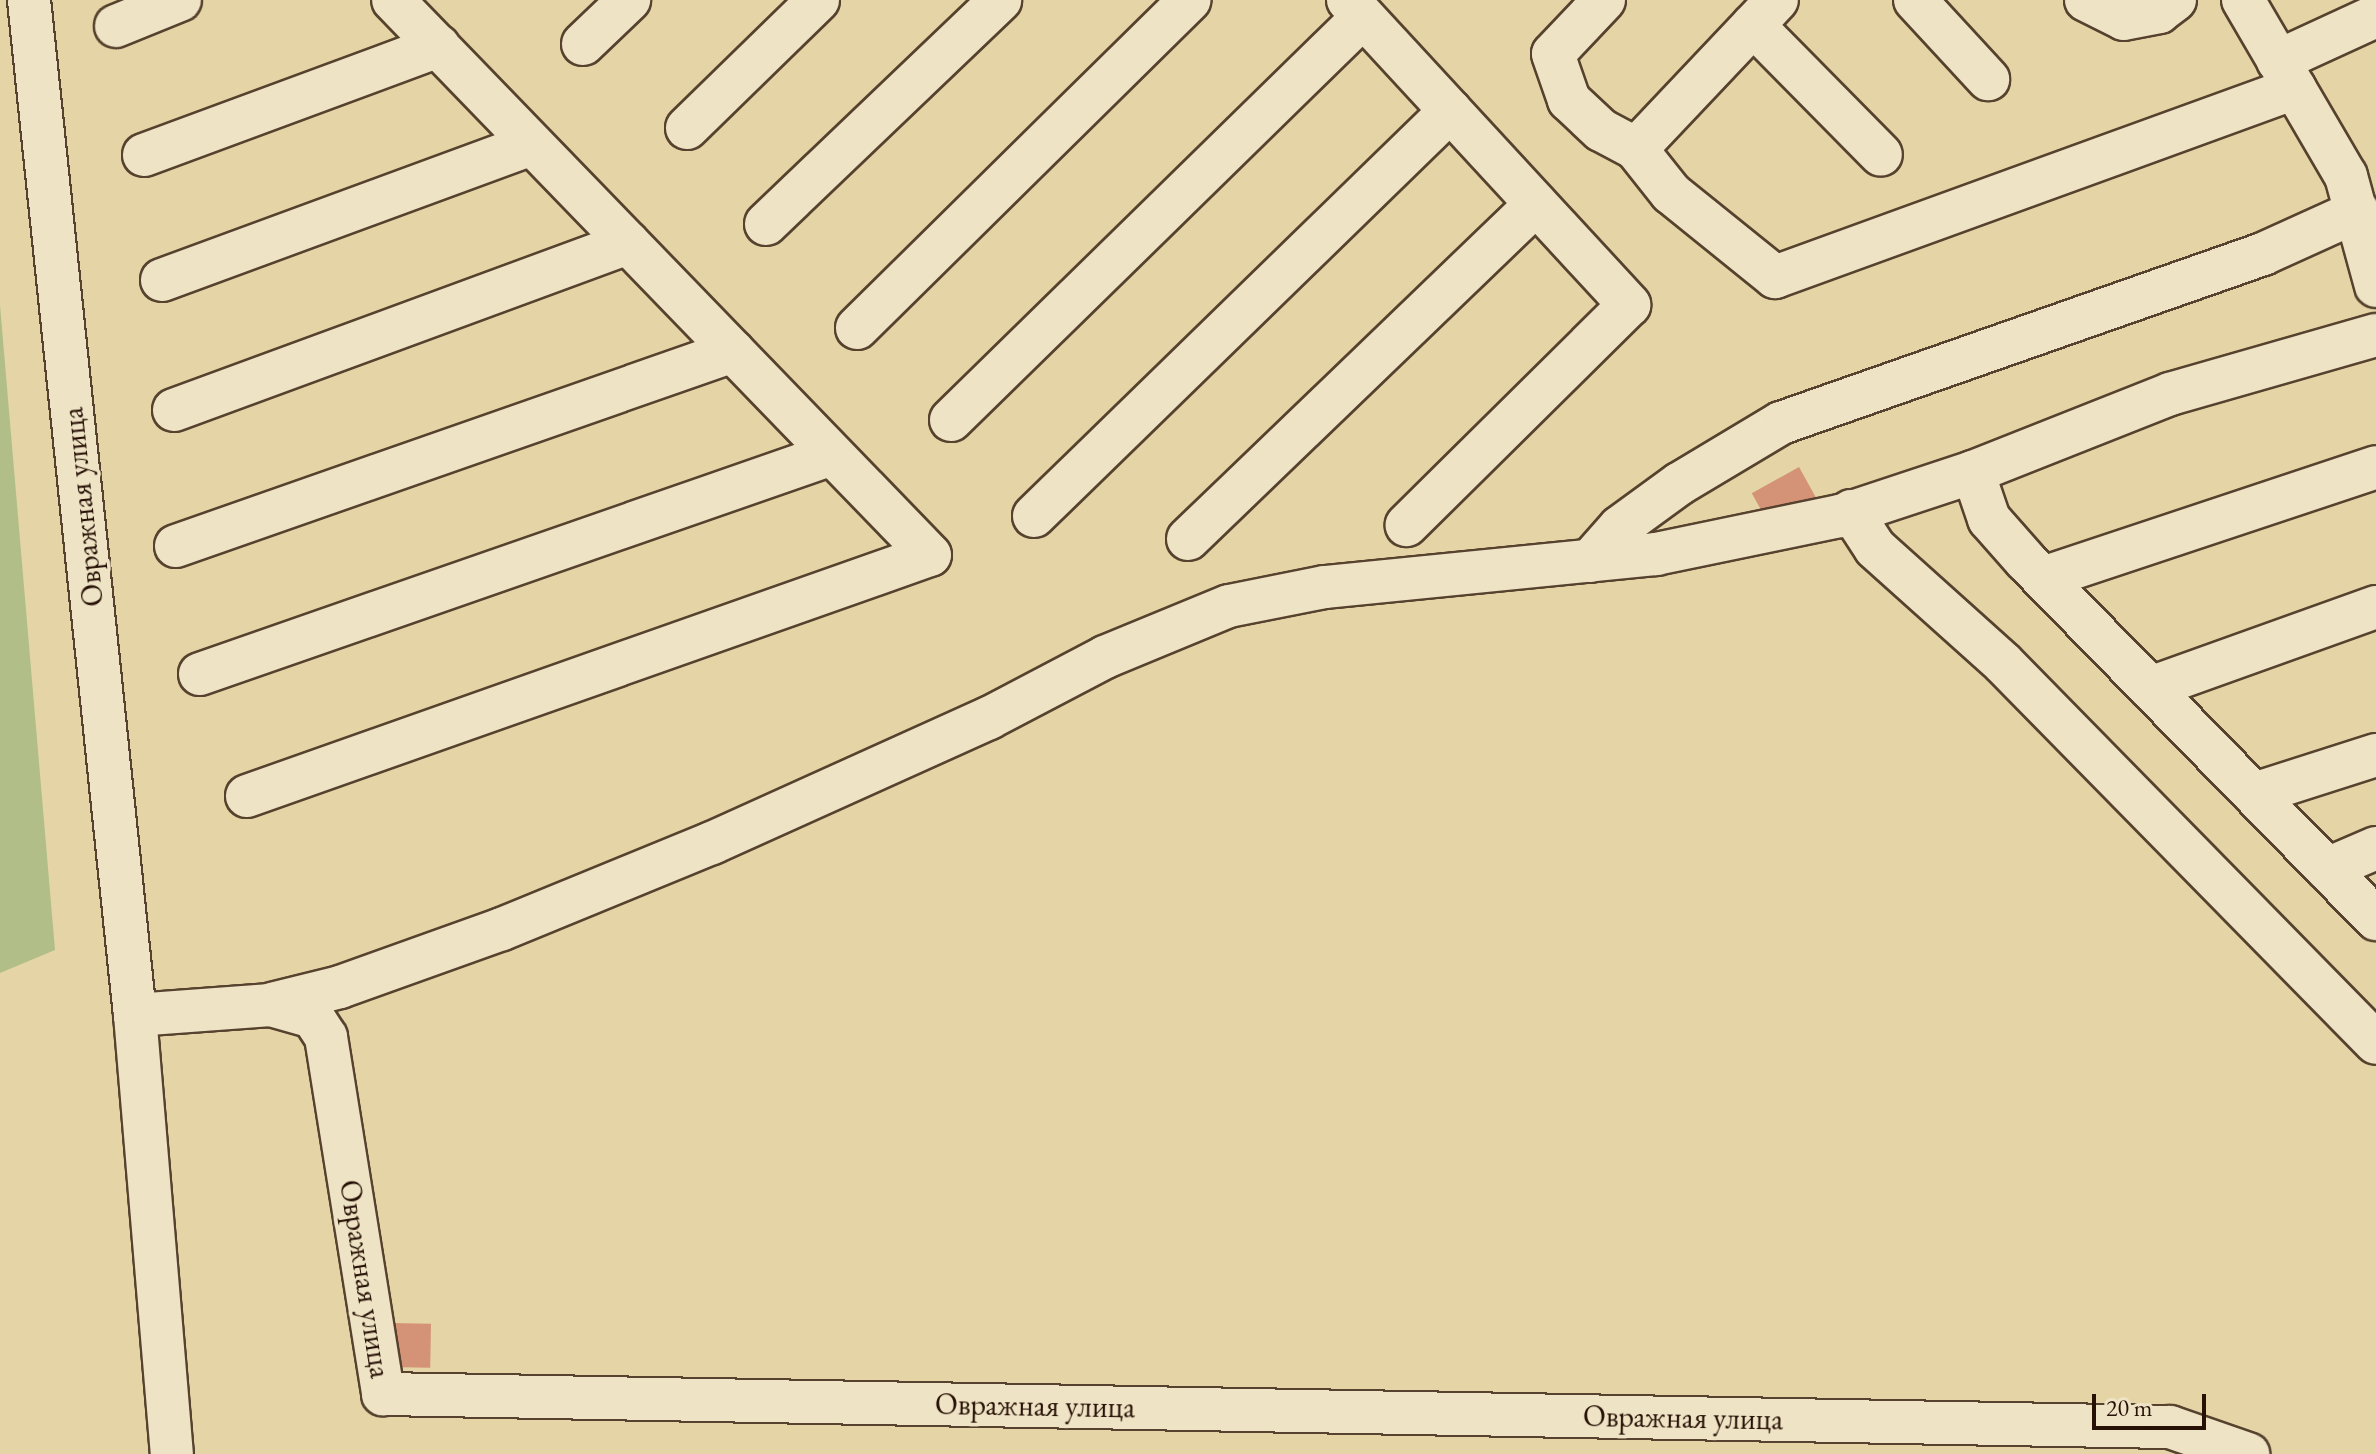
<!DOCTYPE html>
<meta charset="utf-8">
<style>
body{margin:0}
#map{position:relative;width:2376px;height:1454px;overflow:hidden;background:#e5d5a6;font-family:"EB Garamond",serif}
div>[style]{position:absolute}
.green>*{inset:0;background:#b2be88}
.building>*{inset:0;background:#d49376;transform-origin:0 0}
.roads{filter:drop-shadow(2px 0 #56422e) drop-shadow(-2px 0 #56422e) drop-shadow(0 2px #56422e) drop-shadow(0 -2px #56422e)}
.minor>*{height:42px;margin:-21px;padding:0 21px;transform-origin:21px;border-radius:21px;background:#eee4c5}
span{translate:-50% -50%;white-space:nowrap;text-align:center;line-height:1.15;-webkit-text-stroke:7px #eee4c5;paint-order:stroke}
.street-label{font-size:30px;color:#271106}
.scale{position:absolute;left:2092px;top:1394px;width:114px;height:36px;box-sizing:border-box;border:4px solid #271106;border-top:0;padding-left:10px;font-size:24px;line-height:28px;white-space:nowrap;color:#271106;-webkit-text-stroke:6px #eee4c5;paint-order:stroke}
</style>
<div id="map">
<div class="green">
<div style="clip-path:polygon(0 305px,55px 950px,0 973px)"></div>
</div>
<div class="building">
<div style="left:1799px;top:467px;width:38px;height:54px;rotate:61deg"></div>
<div style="left:389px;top:1323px;width:42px;height:44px;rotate:1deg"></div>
</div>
<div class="roads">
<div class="minor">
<div style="left:29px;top:0;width:1021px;rotate:84.04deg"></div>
<div style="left:135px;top:1015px;width:441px;rotate:85.2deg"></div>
<div style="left:1348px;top:0;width:415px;rotate:47.3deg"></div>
<div style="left:1629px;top:305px;width:313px;rotate:135.3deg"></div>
<div style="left:1604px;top:0;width:74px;rotate:133.4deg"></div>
<div style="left:1553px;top:54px;width:49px;rotate:70.8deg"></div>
<div style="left:1569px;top:100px;width:44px;rotate:43.2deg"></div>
<div style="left:1601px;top:130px;width:40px;rotate:28deg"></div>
<div style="left:1636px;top:149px;width:56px;rotate:51.5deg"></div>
<div style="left:1671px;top:193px;width:134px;rotate:38.9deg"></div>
<div style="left:1775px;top:277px;width:553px;rotate:-19.97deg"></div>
<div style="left:1915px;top:0;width:108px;rotate:47.3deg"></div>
<div style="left:2086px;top:0;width:42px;rotate:26.6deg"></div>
<div style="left:2124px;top:19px;width:36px;rotate:-11deg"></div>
<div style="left:2159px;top:12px;width:20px;rotate:-37deg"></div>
<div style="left:2243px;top:0;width:204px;rotate:59.7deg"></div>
<div style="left:2346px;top:176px;width:114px;rotate:74.7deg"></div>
<div style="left:1753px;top:25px;width:182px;rotate:45.4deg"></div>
<div style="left:116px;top:26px;width:69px;rotate:-22.1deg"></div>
<div style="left:583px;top:44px;width:64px;rotate:-43.7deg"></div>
<div style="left:2278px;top:61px;width:108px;rotate:-24.7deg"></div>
<div style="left:687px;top:128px;width:183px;rotate:-44.3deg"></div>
<div style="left:1636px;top:149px;width:205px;rotate:-46.6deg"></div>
<div style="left:144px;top:155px;width:314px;rotate:-20.3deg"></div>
<div style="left:766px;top:224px;width:324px;rotate:-43.7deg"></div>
<div style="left:162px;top:280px;width:394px;rotate:-20.2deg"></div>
<div style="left:857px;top:328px;width:467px;rotate:-44.6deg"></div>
<div style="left:174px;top:410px;width:484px;rotate:-20.2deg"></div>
<div style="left:951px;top:420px;width:576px;rotate:-44.37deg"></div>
<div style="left:1973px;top:472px;width:50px;rotate:71.2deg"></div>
<div style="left:1989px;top:519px;width:56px;rotate:48.6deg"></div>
<div style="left:2026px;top:561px;width:501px;rotate:45.65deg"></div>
<div style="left:1851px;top:511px;width:44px;rotate:57deg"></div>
<div style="left:1875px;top:548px;width:172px;rotate:41.9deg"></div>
<div style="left:2003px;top:663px;width:532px;rotate:45.53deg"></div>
<div style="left:1034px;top:516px;width:581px;rotate:-44.23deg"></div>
<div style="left:1188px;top:539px;width:483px;rotate:-43.9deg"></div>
<div style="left:176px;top:546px;width:590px;rotate:-19.29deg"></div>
<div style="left:1590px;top:561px;width:45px;rotate:-48.6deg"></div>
<div style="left:1620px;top:527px;width:73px;rotate:-36.1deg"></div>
<div style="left:1679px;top:484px;width:119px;rotate:-30.9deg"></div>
<div style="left:1781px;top:423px;width:511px;rotate:-19.32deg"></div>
<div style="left:2263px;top:254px;width:104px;rotate:-24.4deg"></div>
<div style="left:2043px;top:578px;width:351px;rotate:-18.4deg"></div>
<div style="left:200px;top:674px;width:669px;rotate:-19.19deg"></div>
<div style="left:2150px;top:688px;width:240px;rotate:-19.7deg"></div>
<div style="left:2254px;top:794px;width:128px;rotate:-17.7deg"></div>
<div style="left:247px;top:796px;width:724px;rotate:-19.44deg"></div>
<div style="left:930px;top:555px;width:772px;rotate:-134.06deg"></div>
<div style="left:2327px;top:869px;width:53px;rotate:-23.2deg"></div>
<div style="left:272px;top:1004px;width:70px;rotate:-14deg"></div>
<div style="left:340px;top:987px;width:172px;rotate:-19.7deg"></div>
<div style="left:502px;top:929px;width:227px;rotate:-22.3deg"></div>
<div style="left:712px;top:843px;width:304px;rotate:-24.3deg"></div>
<div style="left:989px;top:718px;width:131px;rotate:-27.7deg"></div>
<div style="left:1105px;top:657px;width:134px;rotate:-22.4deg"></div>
<div style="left:1229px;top:606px;width:98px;rotate:-11.2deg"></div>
<div style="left:1325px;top:587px;width:333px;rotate:-5.7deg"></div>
<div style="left:1656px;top:554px;width:188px;rotate:-11.7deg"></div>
<div style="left:1840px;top:516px;width:140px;rotate:-18.3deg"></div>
<div style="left:1973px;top:472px;width:212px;rotate:-21.6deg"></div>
<div style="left:2170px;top:394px;width:214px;rotate:-16deg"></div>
<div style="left:135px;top:1015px;width:136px;rotate:-4.2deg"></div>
<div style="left:271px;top:1005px;width:44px;rotate:15.9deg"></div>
<div style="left:313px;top:1017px;width:24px;rotate:57deg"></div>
<div style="left:326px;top:1037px;width:362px;rotate:80.9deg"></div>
<div style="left:383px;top:1394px;width:1787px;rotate:1.06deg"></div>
<div style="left:2170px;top:1427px;width:83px;rotate:19.1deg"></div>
</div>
</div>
<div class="street-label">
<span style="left:83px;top:507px;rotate:-96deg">Овражная улица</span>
<span style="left:365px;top:1279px;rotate:81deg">Овражная улица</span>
<span style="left:1035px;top:1406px;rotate:1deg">Овражная улица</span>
<span style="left:1683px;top:1418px;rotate:1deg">Овражная улица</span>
</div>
<div class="scale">20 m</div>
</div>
